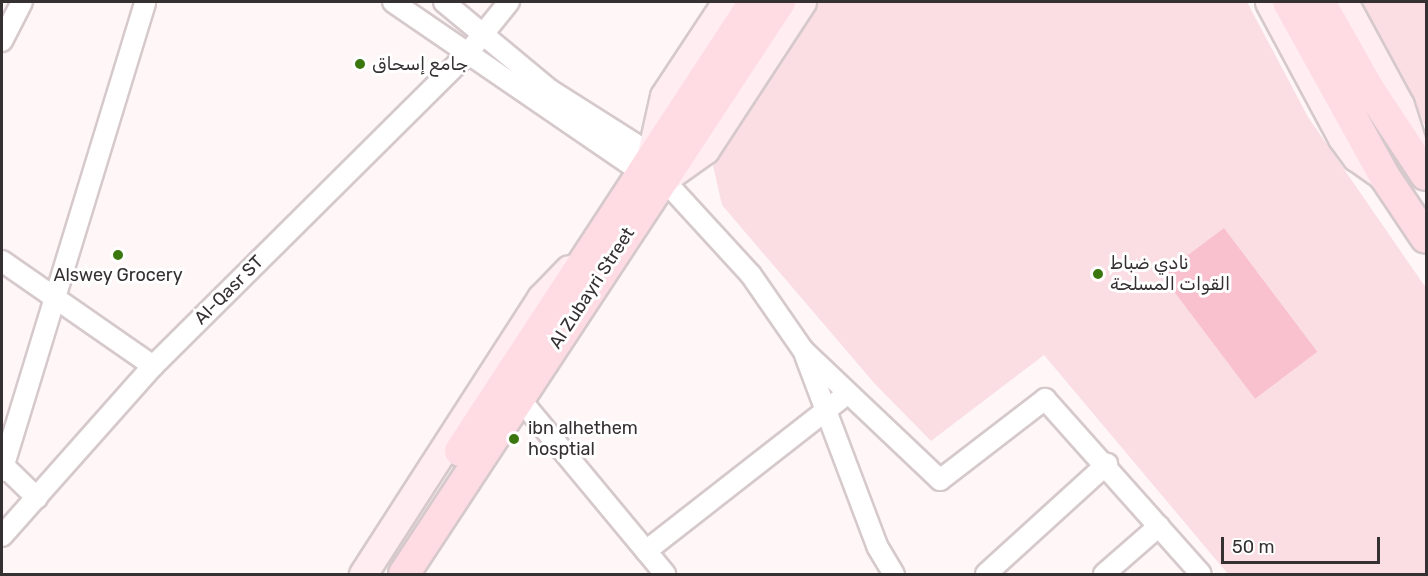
<!DOCTYPE html>
<meta charset="utf-8">
<style>
body{margin:0}
#map{position:relative;width:1428px;height:576px;overflow:hidden;background:#fef6f7;font-family:Rubik,"Noto Sans Arabic",sans-serif}
div>[style]{position:absolute}
.green>*{inset:0;background:#fadee4}
.water>*{inset:0;background:#f9c1ce;transform-origin:0 0}
.roads{filter:drop-shadow(2px 0 #d6c9cc) drop-shadow(-2px 0 #d6c9cc) drop-shadow(0 2px #d6c9cc) drop-shadow(0 -2px #d6c9cc)}
.minor>*{height:20px;margin:-10px;padding:0 10px;transform-origin:10px;border-radius:10px;background:#fff}
.secondary>*{height:27px;margin:-13.5px;padding:0 13.5px;transform-origin:13.5px;border-radius:13.5px;background:#ffedf2}
.primary>*{height:30px;margin:-15px;padding:0 15px;transform-origin:15px;border-radius:15px;background:#ffdce4}
.dots>*{width:16px;height:16px;translate:-50% -50%;box-sizing:border-box;border:3px solid #fff;border-radius:50%}
span{translate:-50% -50%;white-space:nowrap;text-align:center;line-height:1.15;-webkit-text-stroke:6px #fff;paint-order:stroke}
.poi-label{font-size:18px;color:#353031}
.left{translate:0 -50%;text-align:left}
.street-label{font-size:18px;color:#353031}
.frame{position:absolute;inset:0;border:3px solid #353031;pointer-events:none}
.scale{position:absolute;left:1221px;top:537px;width:159px;height:27px;box-sizing:border-box;border:3px solid #353031;border-top:0;padding-left:8px;font-size:18px;line-height:21px;white-space:nowrap;color:#353031;-webkit-text-stroke:4px #fff;paint-order:stroke}
</style>
<div id="map">
<div class="green">
<div style="clip-path:polygon(816px 2px,1247px 2px,1308px 117px,1426px 288px,1426px 574px,1228px 574px,1044px 355px,931px 441px,875px 384px,722px 205px,712px 161px)"></div>
<div style="clip-path:polygon(1353px 2px,1426px 2px,1426px 127px)"></div>
</div>
<div class="water">
<div style="left:1224px;top:228px;width:155px;height:78px;rotate:53deg"></div>
</div>
<div class="roads">
<div class="minor">
<div style="left:393px;top:2px;width:299px;rotate:34.4deg"></div>
<div style="left:444px;top:2px;width:138px;rotate:39.7deg"></div>
<div style="left:550px;top:90px;width:120px;rotate:32.4deg"></div>
<div style="left:2px;top:41px;width:44px;rotate:-62.9deg"></div>
<div style="left:663px;top:179px;width:130px;rotate:47.5deg"></div>
<div style="left:751px;top:275px;width:91px;rotate:55.3deg"></div>
<div style="left:803px;top:350px;width:189px;rotate:43.5deg"></div>
<div style="left:940px;top:480px;width:133px;rotate:-37.6deg"></div>
<div style="left:1045px;top:399px;width:234px;rotate:48.3deg"></div>
<div style="left:2px;top:261px;width:184px;rotate:34.8deg"></div>
<div style="left:805px;top:355px;width:204px;rotate:69.3deg"></div>
<div style="left:877px;top:546px;width:33px;rotate:59deg"></div>
<div style="left:519px;top:398px;width:229px;rotate:50.3deg"></div>
<div style="left:4px;top:466px;width:46px;rotate:44.1deg"></div>
<div style="left:2px;top:471px;width:490px;rotate:-73deg"></div>
<div style="left:2px;top:536px;width:227px;rotate:-48.4deg"></div>
<div style="left:153px;top:366px;width:443px;rotate:-44.8deg"></div>
<div style="left:467px;top:54px;width:67px;rotate:-51.1deg"></div>
<div style="left:646px;top:551px;width:256px;rotate:-38deg"></div>
<div style="left:986px;top:574px;width:164px;rotate:-42.3deg"></div>
<div style="left:1104px;top:574px;width:73px;rotate:-41.1deg"></div>
</div>
<div class="secondary">
<div style="left:1269px;top:2px;width:154px;rotate:61.8deg"></div>
<div style="left:1342px;top:138px;width:24px;rotate:54deg"></div>
<div style="left:1356px;top:157px;width:35px;rotate:35deg"></div>
<div style="left:1344px;top:2px;width:117px;rotate:61.5deg"></div>
<div style="left:1400px;top:105px;width:46px;rotate:72.3deg"></div>
<div style="left:651px;top:154px;width:59px;rotate:-77.4deg"></div>
<div style="left:664px;top:96px;width:113px;rotate:-56.6deg"></div>
<div style="left:667px;top:177px;width:47px;rotate:-35.4deg"></div>
<div style="left:705px;top:150px;width:177px;rotate:-56.8deg"></div>
<div style="left:363px;top:574px;width:328px;rotate:-57.2deg"></div>
<div style="left:541px;top:298px;width:40px;rotate:-46deg"></div>
</div>
<div class="primary">
<div style="left:1288px;top:2px;width:200px;rotate:61deg"></div>
<div style="left:1385px;top:177px;width:73px;rotate:56.1deg"></div>
<div style="left:1320px;top:2px;width:100px;rotate:60.6deg"></div>
<div style="left:1369px;top:89px;width:103px;rotate:56.5deg"></div>
<div style="left:460px;top:451px;width:537px;rotate:-56.78deg"></div>
<div style="left:404px;top:574px;width:685px;rotate:-56.68deg"></div>
</div>
</div>
<div class="dots">
<div style="left:360px;top:64px;background:#3b770f"></div>
<div style="left:118px;top:255px;background:#3b770f"></div>
<div style="left:1098px;top:274px;background:#3b770f"></div>
<div style="left:514px;top:439px;background:#3b770f"></div>
</div>
<div class="poi-label">
<span class="left" style="left:372px;top:64px">جامع إسحاق</span>
<span class="left" style="left:1110px;top:274px">نادي ضباط<br>القوات المسلحة</span>
<span style="left:118px;top:275px">Alswey Grocery</span>
<span class="left" style="left:528px;top:439px">ibn alhethem<br>hosptial</span>
</div>
<div class="street-label">
<span style="left:592px;top:288px;rotate:-57deg">Al Zubayri Street</span>
<span style="left:229px;top:290px;rotate:-45deg">Al-Qasr ST</span>
</div>
<div class="frame"></div>
<div class="scale">50 m</div>
</div>
